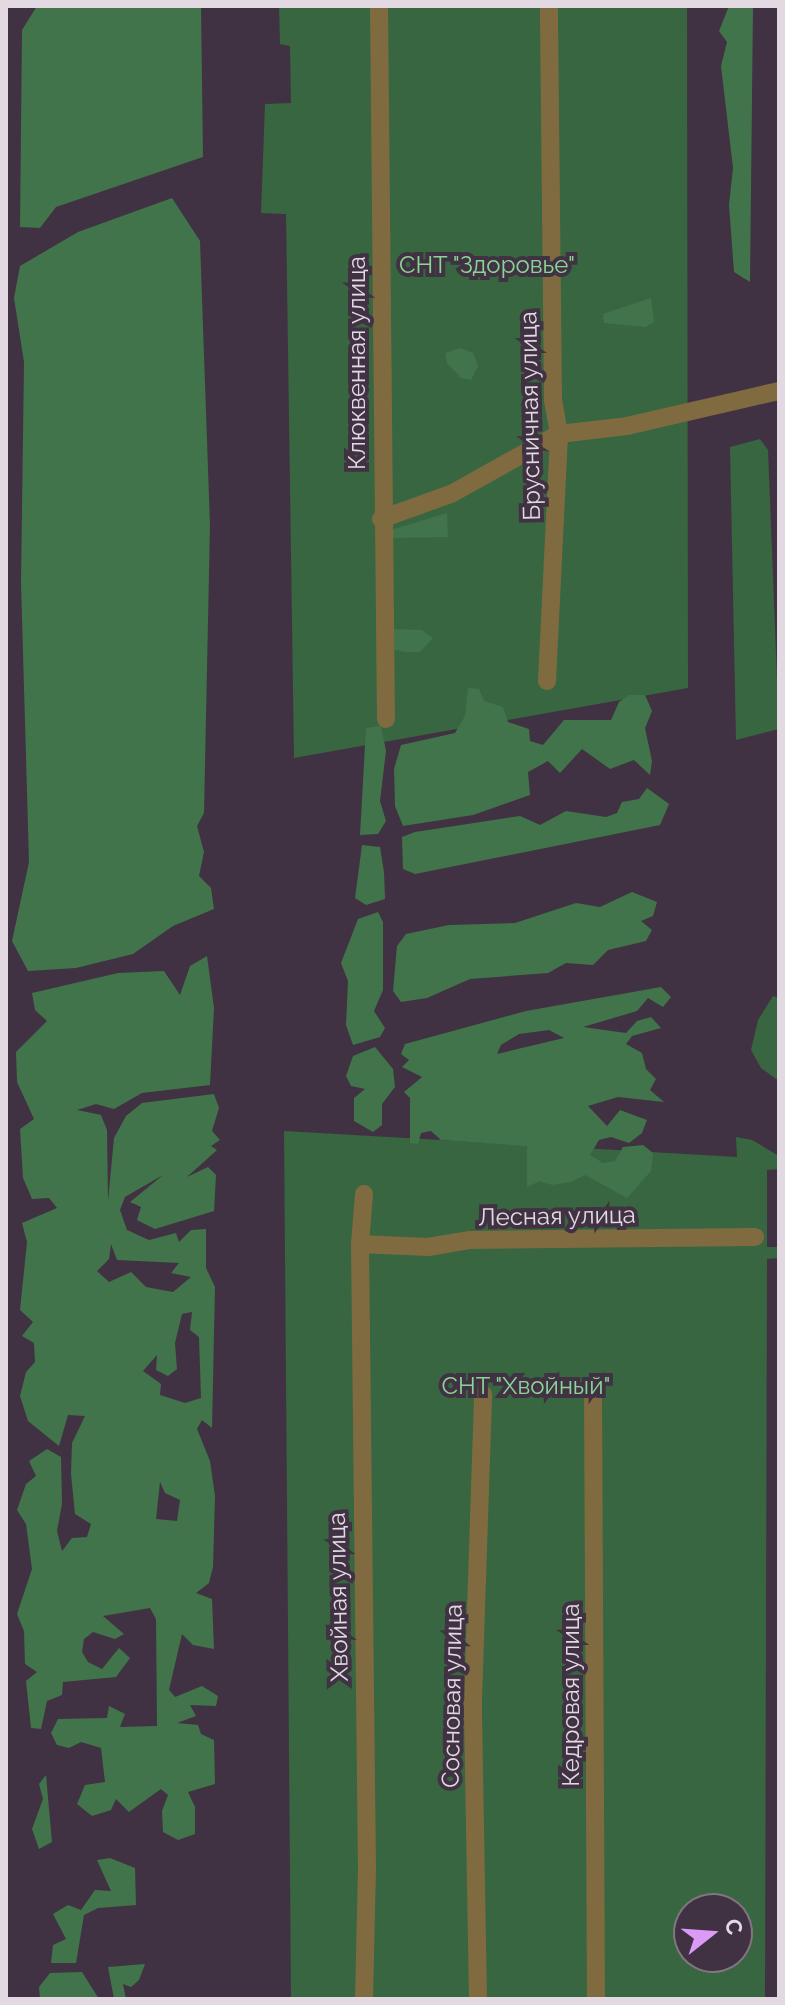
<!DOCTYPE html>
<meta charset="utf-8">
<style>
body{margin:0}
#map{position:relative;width:785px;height:2005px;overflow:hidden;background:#403242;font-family:Raleway,sans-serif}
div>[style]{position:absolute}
.green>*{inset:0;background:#386640}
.forest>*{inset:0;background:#41744a}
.minor>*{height:18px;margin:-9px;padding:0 9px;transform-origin:9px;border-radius:9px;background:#806b40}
span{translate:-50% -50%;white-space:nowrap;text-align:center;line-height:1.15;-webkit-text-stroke:8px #403242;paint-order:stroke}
.park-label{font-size:24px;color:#8ad596}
.street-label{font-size:24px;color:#e2d9e3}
.frame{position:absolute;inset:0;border:8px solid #e2d9e3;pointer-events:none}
.north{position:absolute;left:673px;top:1893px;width:80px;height:80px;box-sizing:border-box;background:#403242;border:2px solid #817582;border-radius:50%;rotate:73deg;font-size:22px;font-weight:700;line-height:32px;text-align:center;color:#e2d9e3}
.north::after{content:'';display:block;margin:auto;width:28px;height:36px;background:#da9af6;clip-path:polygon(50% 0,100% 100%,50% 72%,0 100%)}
</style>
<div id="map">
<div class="green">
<div style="clip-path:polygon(279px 6px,687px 6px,688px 688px,294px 758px,286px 214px,261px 213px,265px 104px,291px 103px,290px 46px,280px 44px)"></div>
<div style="clip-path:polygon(760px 439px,768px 450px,779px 729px,736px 740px,730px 447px)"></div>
<div style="clip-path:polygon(773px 996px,779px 998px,779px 1081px,761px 1068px,751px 1050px,758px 1020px)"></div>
<div style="clip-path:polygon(evenodd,284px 1131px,737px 1157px,736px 1137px,752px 1140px,779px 1156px,779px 1169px,767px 1170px,767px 1247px,779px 1247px,779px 1258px,767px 1259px,765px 1999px,291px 1999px,284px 1131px,689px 1909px,737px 1909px,737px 1957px,689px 1957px,689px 1909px)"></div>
</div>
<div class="forest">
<div style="clip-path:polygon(37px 6px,201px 6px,203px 157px,56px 207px,40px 228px,20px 227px,22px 30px)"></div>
<div style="clip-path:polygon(729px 6px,753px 6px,750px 282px,734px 272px,729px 205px,733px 168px,721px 66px,727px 42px,719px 31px)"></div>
<div style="clip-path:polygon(172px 198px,200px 241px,210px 525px,204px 813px,197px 826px,204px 852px,199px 876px,211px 888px,214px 909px,173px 926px,133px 954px,76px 968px,28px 971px,12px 941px,29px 862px,21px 583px,24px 362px,14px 298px,20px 266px,78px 232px)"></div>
<div style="clip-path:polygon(651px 298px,654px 322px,645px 327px,604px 323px,603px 314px)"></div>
<div style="clip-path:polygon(460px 348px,473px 353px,478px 366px,471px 380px,461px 378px,447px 363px,445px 353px)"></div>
<div style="clip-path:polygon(447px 513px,448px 537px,393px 538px,391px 530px)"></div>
<div style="clip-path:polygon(392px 629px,422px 630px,433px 638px,420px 652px,405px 652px,391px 649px)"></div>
<div style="clip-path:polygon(468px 688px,479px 689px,484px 701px,503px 707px,508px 722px,529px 729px,530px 741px,543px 745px,564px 720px,611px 720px,619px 702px,629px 695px,645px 695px,652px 711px,645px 728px,652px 761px,650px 775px,634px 760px,610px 769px,582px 749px,560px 773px,548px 761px,528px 772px,530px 795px,473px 815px,403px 826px,395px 806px,394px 769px,401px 745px,455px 733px,465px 716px)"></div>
<div style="clip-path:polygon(381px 726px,386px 751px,380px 801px,386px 821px,378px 834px,360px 835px,366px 728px)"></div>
<div style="clip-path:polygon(647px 788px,669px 804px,660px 825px,415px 874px,403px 869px,402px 837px,415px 832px,520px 816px,540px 825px,566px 811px,606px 817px,617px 813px,622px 802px,639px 799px)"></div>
<div style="clip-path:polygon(362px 845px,380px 847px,384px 872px,385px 899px,366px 905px,355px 898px)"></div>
<div style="clip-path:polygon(632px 892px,657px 902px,653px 916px,641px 921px,652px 930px,646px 941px,608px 950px,593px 965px,566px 963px,548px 973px,470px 979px,427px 998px,401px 1002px,393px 991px,397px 946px,406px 934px,449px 925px,515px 923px,576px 903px,600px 907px)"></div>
<div style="clip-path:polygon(378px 912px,383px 922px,383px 990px,374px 1011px,385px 1028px,380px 1037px,353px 1045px,346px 1025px,348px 981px,341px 963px,358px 919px)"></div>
<div style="clip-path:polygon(evenodd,207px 956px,214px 1008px,210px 1085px,142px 1093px,114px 1109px,96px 1104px,77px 1110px,101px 1115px,107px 1130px,108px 1201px,114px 1138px,126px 1116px,142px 1103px,214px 1094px,219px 1108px,212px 1131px,220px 1140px,211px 1146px,217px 1150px,187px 1177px,208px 1167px,216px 1175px,214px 1211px,155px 1229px,137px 1220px,141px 1207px,130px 1202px,163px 1175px,125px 1197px,120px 1210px,127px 1230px,149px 1240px,176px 1233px,179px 1242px,191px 1230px,206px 1229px,206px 1268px,215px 1287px,212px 1428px,202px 1420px,197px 1429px,210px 1461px,215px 1496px,213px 1567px,209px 1583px,196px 1593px,212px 1599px,214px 1649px,193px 1645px,182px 1634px,169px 1690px,175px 1697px,202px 1686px,218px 1696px,216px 1706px,190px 1705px,196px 1716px,177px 1723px,198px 1725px,201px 1734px,214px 1740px,215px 1784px,188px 1792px,195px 1807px,195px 1834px,178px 1840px,163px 1832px,162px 1811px,168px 1795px,161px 1789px,129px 1812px,116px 1799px,111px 1810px,92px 1816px,77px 1804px,85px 1785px,105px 1782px,101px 1748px,81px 1742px,69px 1748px,57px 1745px,51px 1733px,58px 1719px,107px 1718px,109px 1706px,125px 1714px,120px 1727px,157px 1726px,156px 1619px,150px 1608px,103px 1616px,124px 1634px,115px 1639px,93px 1632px,84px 1639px,82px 1652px,88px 1662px,102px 1669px,119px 1648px,130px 1658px,116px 1677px,63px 1682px,62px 1695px,47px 1701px,41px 1729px,31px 1728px,26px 1681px,37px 1672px,25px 1664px,24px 1631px,17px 1614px,32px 1569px,26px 1524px,17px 1510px,26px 1484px,36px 1476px,29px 1461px,47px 1449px,61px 1457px,62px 1504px,57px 1531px,62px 1551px,72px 1538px,87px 1537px,91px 1524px,75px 1514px,71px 1474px,72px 1443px,85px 1416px,68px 1415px,59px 1446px,28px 1421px,20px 1396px,26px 1372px,35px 1362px,34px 1343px,22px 1336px,33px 1322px,20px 1310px,27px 1242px,22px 1223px,57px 1208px,49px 1198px,32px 1199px,23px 1178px,20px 1129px,34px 1119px,17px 1082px,16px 1052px,47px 1021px,35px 1010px,32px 993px,118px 973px,164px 971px,180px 995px,190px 966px,207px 956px,111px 1244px,117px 1260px,179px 1263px,171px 1273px,191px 1277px,173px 1292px,146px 1287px,131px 1272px,109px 1282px,97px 1271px,109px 1259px,111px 1244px,207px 956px,192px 1312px,190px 1330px,199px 1337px,201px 1398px,185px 1403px,160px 1395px,161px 1384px,143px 1371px,157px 1355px,156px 1370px,168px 1376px,177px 1369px,175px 1343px,182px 1314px,192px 1312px,207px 956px,160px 1482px,165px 1493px,180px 1500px,177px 1521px,156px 1519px,160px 1482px)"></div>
<div style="clip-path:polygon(evenodd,661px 987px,671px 997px,663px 1007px,648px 998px,637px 1011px,583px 1027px,626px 1033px,637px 1021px,651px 1017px,661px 1028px,632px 1036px,626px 1044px,642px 1053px,646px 1069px,656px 1079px,650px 1090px,664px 1102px,618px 1097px,588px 1106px,607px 1126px,620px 1110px,647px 1120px,642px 1133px,629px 1143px,611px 1137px,599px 1140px,590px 1155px,603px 1163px,615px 1161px,623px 1147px,643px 1145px,653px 1153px,651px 1171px,627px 1198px,585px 1175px,571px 1182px,552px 1185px,540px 1181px,527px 1187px,527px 1146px,441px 1140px,431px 1131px,421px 1133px,418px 1144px,410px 1143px,410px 1098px,404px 1092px,422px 1077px,402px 1067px,409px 1060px,401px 1054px,405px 1044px,526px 1011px,661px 987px,549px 1030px,564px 1038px,497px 1054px,501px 1045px,519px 1034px,549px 1030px)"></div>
<div style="clip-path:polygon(375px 1047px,393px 1069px,395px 1087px,382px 1104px,382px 1125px,373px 1132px,354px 1121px,354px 1098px,365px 1089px,351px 1086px,346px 1076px,353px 1056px)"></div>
<div style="clip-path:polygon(46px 1775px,52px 1842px,39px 1849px,32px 1829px,43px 1799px,39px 1784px)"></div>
<div style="clip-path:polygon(110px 1858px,135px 1868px,136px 1905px,98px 1908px,84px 1915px,76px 1963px,51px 1963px,53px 1945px,66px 1939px,53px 1914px,68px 1905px,81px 1910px,95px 1890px,111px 1891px,97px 1860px)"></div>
<div style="clip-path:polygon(145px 1964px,139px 1980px,131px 1987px,123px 1984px,126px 1999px,114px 1999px,108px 1967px)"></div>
<div style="clip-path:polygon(82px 1972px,99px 1999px,40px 1999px,39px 1987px,50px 1973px)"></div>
</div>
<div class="minor">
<div style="left:379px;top:6px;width:713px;rotate:89.44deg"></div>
<div style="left:381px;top:519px;width:74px;rotate:-19.7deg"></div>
<div style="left:451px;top:494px;width:124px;rotate:-29.1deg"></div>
<div style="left:559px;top:434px;width:68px;rotate:-6.7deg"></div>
<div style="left:627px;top:426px;width:156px;rotate:-13deg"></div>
<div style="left:547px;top:681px;width:247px;rotate:-87.2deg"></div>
<div style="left:559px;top:434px;width:35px;rotate:-100deg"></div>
<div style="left:553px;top:400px;width:394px;rotate:-90.6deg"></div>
<div style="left:364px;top:1194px;width:50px;rotate:94.6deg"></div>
<div style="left:360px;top:1244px;width:624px;rotate:89.36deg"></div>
<div style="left:367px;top:1868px;width:131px;rotate:91.3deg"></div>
<div style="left:360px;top:1244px;width:68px;rotate:2.5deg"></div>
<div style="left:428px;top:1247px;width:43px;rotate:-9.5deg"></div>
<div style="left:470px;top:1240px;width:285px;rotate:-0.6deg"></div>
<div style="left:593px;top:1391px;width:608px;rotate:89.72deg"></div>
<div style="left:478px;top:1999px;width:299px;rotate:-91deg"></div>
<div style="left:473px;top:1700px;width:306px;rotate:-88.1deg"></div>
</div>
<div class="park-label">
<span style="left:487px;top:265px">СНТ "Здоровье"</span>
<span style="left:526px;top:1386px">СНТ "Хвойный"</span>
</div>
<div class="street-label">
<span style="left:357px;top:363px;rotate:-90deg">Клюквенная улица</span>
<span style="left:530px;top:416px;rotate:-91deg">Брусничная улица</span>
<span style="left:557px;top:1216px;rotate:-1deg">Лесная улица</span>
<span style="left:338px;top:1597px;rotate:-91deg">Хвойная улица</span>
<span style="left:571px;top:1695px;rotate:-90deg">Кедровая улица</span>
<span style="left:452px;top:1696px;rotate:-89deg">Сосновая улица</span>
</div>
<div class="frame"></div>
<div class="north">С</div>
</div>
